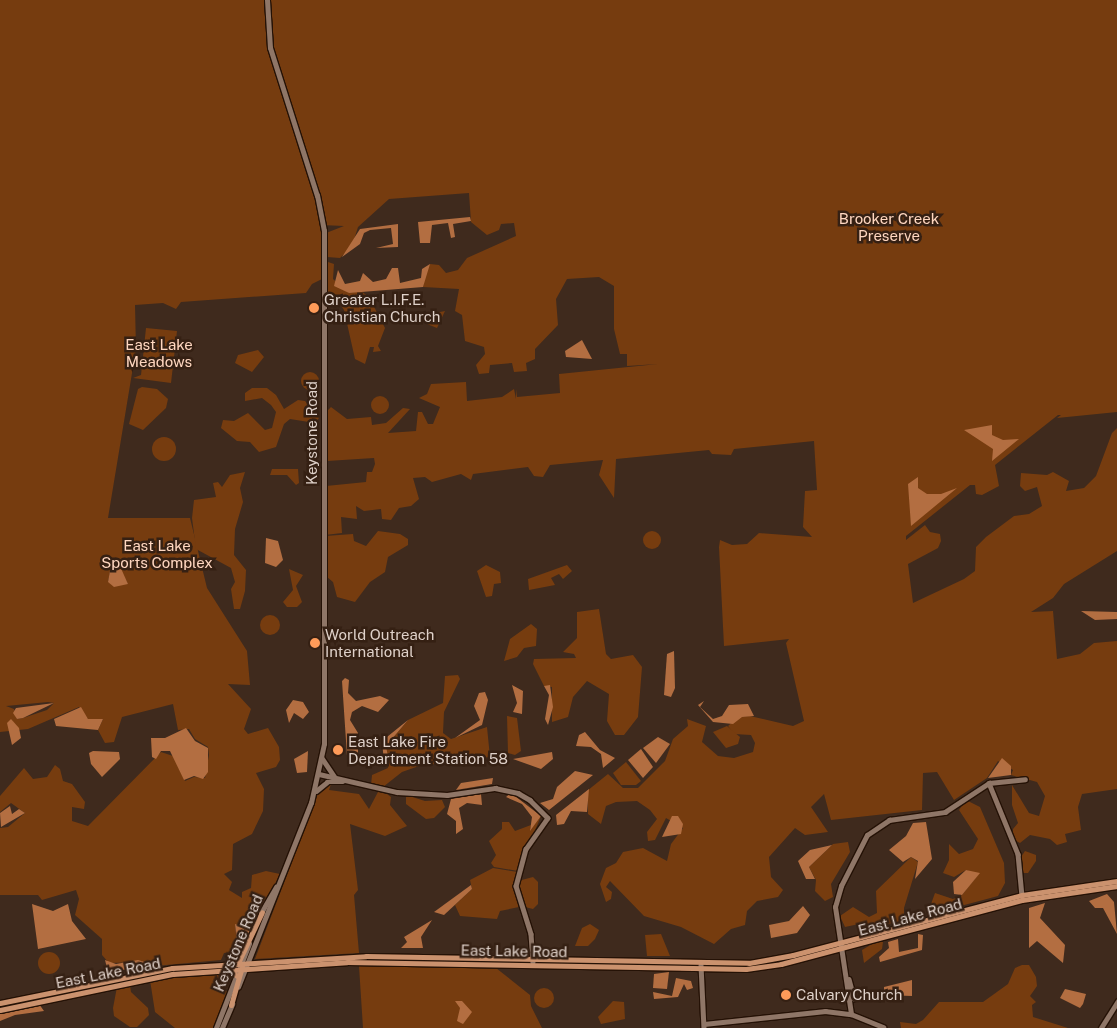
<!DOCTYPE html>
<style>
body{margin:0}
#map{position:relative;width:1117px;height:1028px;overflow:hidden;background:#3f2a1d;font-family:"Public Sans",sans-serif}
div>[style]{position:absolute}
.green>*{inset:0;background:#763c0f}
.round{border-radius:50%}
.water>*{inset:0;background:#b36e41}
.roads{filter:drop-shadow(1px 0 #251206) drop-shadow(-1px 0 #251206) drop-shadow(0 1px #251206) drop-shadow(0 -1px #251206)}
.secondary>*{height:4.5px;margin:-2.25px;padding:0 2.25px;transform-origin:2.25px;border-radius:2.25px;background:#8f7667}
.primary>*{height:5px;margin:-2.5px;padding:0 2.5px;transform-origin:2.5px;border-radius:2.5px;background:#cb926e}
.dots>*{width:14px;height:14px;translate:-50% -50%;box-sizing:border-box;border:2px solid #352013;border-radius:50%}
span{translate:-50% -50%;white-space:nowrap;text-align:center;line-height:1.15;-webkit-text-stroke:5px #352013;paint-order:stroke}
.park-label{font-size:15px;color:#ffd7c0}
.poi-label{font-size:15px;color:#dfd1c9}
.left{translate:0 -50%;text-align:left}
.street-label{font-size:15px;color:#dfd1c9}
</style>
<div id="map">
<div class="green">
<div style="clip-path:polygon(evenodd,0 0,1117px 0,1117px 412px,1057px 418px,1061px 415px,1058px 415px,995px 465px,999px 486px,982px 495px,976px 494px,975px 485px,970px 485px,906px 536px,906px 540px,925px 525px,930px 532px,940px 534px,941px 541px,938px 548px,908px 564px,913px 603px,964px 579px,975px 571px,976px 547px,986px 537px,1014px 516px,1029px 514px,1042px 506px,1037px 487px,1025px 491px,1020px 486px,1021px 473px,1047px 475px,1053px 472px,1069px 481px,1066px 491px,1084px 488px,1096px 476px,1112px 433px,1117px 428px,1117px 551px,1064px 584px,1053px 598px,1031px 612px,1053px 611px,1057px 659px,1080px 654px,1094px 643px,1117px 641px,1117px 789px,1082px 794px,1078px 807px,1081px 830px,1065px 834px,1067px 842px,1057px 845px,1050px 839px,1030px 835px,1020px 843px,1013px 839px,1013px 829px,1018px 823px,1012px 805px,1012px 785px,1029px 813px,1039px 816px,1045px 796px,1037px 782px,1011px 775px,1013px 770px,998px 761px,987px 778px,954px 800px,937px 772px,923px 773px,922px 810px,831px 820px,824px 794px,811px 807px,828px 832px,805px 835px,795px 828px,769px 857px,771px 877px,783px 890px,778px 897px,757px 901px,747px 911px,745px 925px,731px 929px,714px 944px,681px 927px,644px 916px,610px 881px,606px 887px,612px 892px,611px 899px,606px 902px,600px 884px,606px 868px,616px 863px,623px 852px,643px 848px,667px 861px,671px 844px,683px 828px,666px 818px,655px 840px,648px 841px,647px 832px,657px 819px,650px 810px,637px 801px,616px 802px,606px 806px,601px 824px,588px 814px,588px 800px,582px 795px,608px 774px,623px 788px,638px 788px,665px 761px,673px 739px,688px 726px,687px 719px,706px 726px,702px 742px,718px 756px,734px 758px,753px 752px,755px 743px,751px 735px,734px 734px,728px 726px,738px 717px,750px 716px,793px 726px,804px 721px,786px 643px,789px 639px,724px 646px,719px 547px,720px 540px,732px 545px,747px 544px,759px 533px,812px 537px,803px 527px,805px 491px,817px 490px,814px 441px,734px 449px,731px 455px,712px 454px,709px 450px,616px 459px,614px 498px,599px 475px,603px 460px,550px 465px,543px 477px,534px 476px,528px 467px,473px 474px,471px 480px,461px 474px,432px 482px,425px 477px,413px 478px,419px 499px,411px 506px,399px 508px,391px 520px,382px 519px,381px 509px,364px 511px,356px 506px,357px 519px,341px 517px,342px 533px,325px 535px,326px 486px,366px 482px,367px 472px,372px 472px,375px 464px,374px 458px,327px 461px,325px 413px,331px 407px,347px 419px,371px 417px,372px 425px,386px 423px,403px 408px,410px 409px,388px 433px,416px 431px,418px 412px,422px 412px,428px 424px,433px 424px,440px 407px,419px 398px,427px 394px,431px 384px,466px 382px,467px 401px,502px 397px,514px 389px,516px 399px,516px 389px,517px 397px,560px 393px,559px 374px,658px 364px,627px 366px,627px 354px,620px 354px,614px 329px,614px 286px,599px 277px,567px 279px,556px 299px,558px 325px,535px 349px,535px 359px,526px 363px,527px 371px,514px 372px,512px 363px,490px 365px,489px 373px,479px 374px,476px 365px,485px 354px,484px 347px,465px 341px,462px 315px,455px 311px,459px 289px,423px 287px,426px 269px,430px 264px,439px 265px,446px 273px,458px 270px,467px 258px,516px 236px,514px 223px,501px 224px,499px 230px,487px 235px,471px 222px,469px 193px,389px 199px,358px 227px,352px 246px,340px 258px,327px 257px,326px 233px,344px 226px,321px 225px,322px 279px,312px 284px,306px 293px,181px 302px,176px 309px,163px 303px,135px 305px,136px 349px,108px 518px,190px 518px,207px 588px,247px 651px,250px 685px,228px 684px,251px 709px,244px 729px,248px 734px,268px 728px,279px 747px,280px 760px,276px 767px,256px 773px,264px 789px,263px 811px,252px 834px,233px 844px,232px 870px,224px 874px,232px 882px,229px 890px,242px 898px,242px 892px,251px 888px,252px 875px,266px 871px,280px 874px,251px 930px,235px 925px,238px 952px,224px 953px,221px 960px,144px 967px,144px 962px,109px 963px,102px 955px,102px 939px,75px 915px,79px 899px,76px 890px,42px 900px,38px 895px,0 895px,0 828px,8px 827px,25px 813px,11px 803px,0 812px,0 796px,24px 768px,33px 779px,47px 777px,55px 765px,60px 769px,63px 781px,72px 784px,85px 802px,84px 809px,72px 807px,72px 821px,88px 826px,161px 752px,173px 756px,185px 781px,194px 777px,205px 778px,209px 755px,208px 747px,195px 739px,189px 729px,178px 730px,173px 704px,122px 717px,114px 742px,105px 743px,98px 730px,103px 719px,88px 719px,79px 707px,28px 729px,0 732px,0 0,111px 565px,120px 569px,128px 584px,108px 582px,111px 565px,0 0,48px 702px,54px 703px,47px 710px,23px 718px,17px 719px,14px 709px,6px 706px,48px 702px)"></div>
<div style="clip-path:polygon(328px 262px,334px 264px,333px 279px,349px 293px,361px 291px,369px 297px,385px 328px,378px 346px,381px 351px,373px 352px,374px 347px,370px 347px,365px 364px,355px 359px,344px 310px,340px 304px,326px 304px)"></div>
<div style="clip-path:polygon(445px 311px,437px 328px,427px 324px,425px 315px)"></div>
<div style="clip-path:polygon(146px 328px,177px 331px,171px 383px,133px 378px,141px 375px)"></div>
<div style="clip-path:polygon(258px 350px,264px 357px,252px 372px,235px 363px,238px 355px)"></div>
<div class="round" style="left:301px;top:372px;width:18px;height:18px"></div>
<div style="clip-path:polygon(142px 387px,157px 389px,168px 399px,166px 408px,143px 430px,129px 424px,138px 389px)"></div>
<div style="clip-path:polygon(252px 388px,267px 388px,276px 395px,284px 409px,298px 400px,305px 401px,319px 418px,315px 423px,290px 419px,284px 424px,276px 447px,259px 452px,250px 442px,237px 441px,221px 428px,223px 420px,234px 421px,248px 413px,265px 430px,272px 428px,276px 412px,271px 405px,262px 398px,245px 401px,245px 393px)"></div>
<div class="round" style="left:371px;top:396px;width:18px;height:18px"></div>
<div class="round" style="left:152px;top:437px;width:24px;height:24px"></div>
<div style="clip-path:polygon(272px 469px,298px 469px,299px 483px,296px 485px,287px 475px,270px 475px)"></div>
<div style="clip-path:polygon(245px 472px,240px 488px,243px 502px,235px 529px,234px 555px,246px 570px,245px 591px,240px 609px,234px 609px,231px 589px,235px 582px,231px 568px,196px 549px,192px 518px,194px 500px,216px 497px,213px 483px,218px 482px,222px 487px,230px 475px)"></div>
<div class="round" style="left:643px;top:531px;width:18px;height:18px"></div>
<div style="clip-path:polygon(378px 531px,400px 534px,408px 539px,408px 545px,388px 557px,385px 572px,370px 582px,355px 602px,337px 597px,333px 582px,327px 577px,325px 536px,353px 534px,354px 541px,366px 546px)"></div>
<div style="clip-path:polygon(486px 565px,500px 572px,501px 583px,494px 584px,492px 596px,486px 597px,477px 571px)"></div>
<div style="clip-path:polygon(567px 565px,572px 571px,563px 579px,559px 574px,551px 578px,555px 585px,529px 590px,528px 579px)"></div>
<div style="clip-path:polygon(289px 569px,303px 575px,296px 586px,302px 602px,297px 607px,287px 607px,283px 602px,293px 590px)"></div>
<div style="clip-path:polygon(599px 609px,606px 654px,611px 659px,633px 655px,642px 667px,638px 717px,624px 735px,615px 735px,607px 721px,609px 694px,587px 681px,573px 697px,568px 717px,552px 722px,552px 687px,544px 686px,533px 664px,534px 659px,576px 658px,574px 654px,563px 652px,577px 638px,577px 612px)"></div>
<div class="round" style="left:260px;top:615px;width:20px;height:20px"></div>
<div style="clip-path:polygon(531px 624px,537px 629px,536px 646px,524px 648px,517px 657px,504px 661px,510px 639px)"></div>
<div style="clip-path:polygon(458px 675px,460px 679px,444px 712px,443px 733px,451px 739px,487px 727px,490px 757px,419px 766px,402px 772px,383px 787px,371px 785px,372px 775px,388px 768px,386px 746px,408px 720px,443px 703px,445px 676px)"></div>
<div style="clip-path:polygon(507px 716px,517px 718px,521px 751px,515px 755px,508px 753px)"></div>
<div style="clip-path:polygon(727px 726px,740px 737px,738px 744px,726px 748px,713px 732px)"></div>
<div style="clip-path:polygon(626px 762px,641px 781px,636px 785px,621px 785px,613px 773px)"></div>
<div style="clip-path:polygon(331px 784px,329px 790px,359px 794px,369px 809px,378px 792px,387px 794px,391px 797px,390px 805px,407px 826px,385px 836px,350px 824px,358px 890px,354px 895px,359px 953px,255px 959px,319px 791px)"></div>
<div style="clip-path:polygon(406px 795px,425px 801px,442px 800px,445px 807px,434px 818px,426px 819px,406px 804px)"></div>
<div style="clip-path:polygon(966px 800px,980px 807px,1004px 863px,1005px 883px,998px 896px,927px 915px,935px 893px,953px 899px,962px 895px,978px 875px,966px 870px,954px 877px,943px 873px,949px 860px,949px 844px,959px 854px,973px 849px,978px 839px,959px 810px)"></div>
<div style="clip-path:polygon(541px 816px,518px 871px,494px 867px,491px 863px,496px 855px,489px 841px,502px 829px,502px 822px,509px 822px,515px 831px,531px 825px,530px 830px)"></div>
<div style="clip-path:polygon(848px 842px,850px 852px,831px 884px,833px 897px,825px 901px,815px 891px,816px 880px,809px 867px,833px 844px)"></div>
<div style="clip-path:polygon(1025px 851px,1036px 855px,1036px 861px,1028px 873px,1022px 873px,1019px 860px)"></div>
<div style="clip-path:polygon(911px 857px,918px 862px,904px 908px,904px 920px,866px 930px,859px 924px,845px 927px,840px 916px,853px 907px,869px 917px,877px 913px,876px 891px)"></div>
<div style="clip-path:polygon(493px 868px,518px 872px,516px 892px,519px 907px,500px 911px,497px 919px,460px 916px,455px 905px,472px 889px,470px 880px)"></div>
<div style="clip-path:polygon(533px 877px,538px 882px,538px 904px,533px 909px,525px 907px,519px 899px,518px 881px)"></div>
<div style="clip-path:polygon(590px 924px,599px 930px,595px 939px,588px 946px,575px 946px,582px 928px)"></div>
<div style="clip-path:polygon(661px 934px,670px 956px,647px 956px,645px 935px)"></div>
<div style="clip-path:polygon(877px 941px,883px 942px,882px 949px,864px 963px,862px 950px)"></div>
<div class="round" style="left:38px;top:952px;width:22px;height:22px"></div>
<div style="clip-path:polygon(412px 965px,496px 968px,530px 995px,531px 1006px,542px 1028px,363px 1028px,359px 966px)"></div>
<div style="clip-path:polygon(1022px 965px,1029px 965px,1036px 977px,1037px 986px,1030px 996px,1036px 1002px,1032px 1005px,1033px 1017px,1068px 1028px,901px 1028px,900px 1022px,916px 1024px,923px 1020px,939px 1002px,983px 1002px,1008px 984px,1015px 968px)"></div>
<div style="clip-path:polygon(234px 972px,218px 975px,228px 994px,215px 1028px,175px 1028px,155px 1012px,150px 980px)"></div>
<div style="clip-path:polygon(130px 985px,131px 992px,148px 1008px,149px 1015px,137px 1027px,130px 1027px,114px 1016px,113px 1008px,117px 987px)"></div>
<div class="round" style="left:534px;top:988px;width:20px;height:20px"></div>
<div style="clip-path:polygon(613px 1001px,624px 1002px,625px 1019px,601px 1024px,598px 1017px)"></div>
</div>
<div class="water">
<div style="clip-path:polygon(470px 217px,471px 221px,453px 224px,455px 237px,451px 238px,448px 223px,432px 225px,430px 243px,420px 243px,418px 222px)"></div>
<div style="clip-path:polygon(398px 224px,398px 247px,376px 248px,393px 244px,391px 228px,370px 230px,364px 233px,360px 244px,342px 257px,360px 229px)"></div>
<div style="clip-path:polygon(430px 264px,423px 287px,349px 293px,334px 286px,338px 270px,345px 284px,360px 281px,363px 273px,373px 282px,386px 279px,392px 268px,398px 268px,400px 283px,421px 278px,422px 269px)"></div>
<div style="clip-path:polygon(582px 340px,592px 359px,566px 357px,565px 351px)"></div>
<div style="clip-path:polygon(992px 425px,992px 435px,1003px 440px,1019px 439px,992px 461px,993px 449px,964px 430px)"></div>
<div style="clip-path:polygon(918px 477px,918px 488px,927px 494px,941px 494px,957px 488px,911px 526px,908px 484px)"></div>
<div style="clip-path:polygon(266px 538px,278px 541px,283px 560px,276px 567px,265px 563px)"></div>
<div style="clip-path:polygon(119px 564px,128px 584px,114px 587px,108px 582px,111px 565px)"></div>
<div style="clip-path:polygon(1081px 611px,1117px 612px,1117px 619px,1095px 620px)"></div>
<div style="clip-path:polygon(674px 651px,675px 688px,671px 697px,664px 695px,667px 654px)"></div>
<div style="clip-path:polygon(345px 678px,349px 680px,348px 693px,356px 701px,380px 696px,389px 700px,378px 712px,362px 706px,352px 712px,350px 720px,358px 733px,358px 756px,347px 756px,342px 681px)"></div>
<div style="clip-path:polygon(512px 685px,523px 691px,522px 714px,513px 712px,517px 703px)"></div>
<div style="clip-path:polygon(550px 685px,553px 707px,548px 725px,545px 719px,549px 695px,544px 686px)"></div>
<div style="clip-path:polygon(485px 692px,488px 700px,482px 725px,455px 738px,480px 720px,474px 706px,479px 693px)"></div>
<div style="clip-path:polygon(293px 700px,303px 702px,309px 712px,303px 719px,294px 713px,289px 723px,286px 710px)"></div>
<div style="clip-path:polygon(704px 701px,700px 707px,713px 719px,722px 716px,729px 705px,748px 704px,754px 716px,742px 717px,733px 724px,713px 722px,698px 705px)"></div>
<div style="clip-path:polygon(54px 703px,23px 718px,17px 719px,13px 713px,16px 708px)"></div>
<div style="clip-path:polygon(81px 707px,88px 719px,103px 719px,98px 730px,56px 726px,54px 719px)"></div>
<div style="clip-path:polygon(11px 719px,19px 728px,21px 738px,12px 745px,7px 723px)"></div>
<div style="clip-path:polygon(408px 720px,386px 746px,389px 762px,384px 762px,382px 741px)"></div>
<div style="clip-path:polygon(186px 728px,195px 741px,208px 748px,208px 772px,203px 779px,194px 776px,184px 780px,170px 751px,161px 751px,156px 759px,152px 757px,151px 738px,165px 738px)"></div>
<div style="clip-path:polygon(585px 732px,600px 750px,615px 758px,603px 768px,601px 754px,591px 747px,576px 746px,579px 735px)"></div>
<div style="clip-path:polygon(658px 737px,670px 744px,656px 763px,643px 748px)"></div>
<div style="clip-path:polygon(641px 749px,653px 767px,643px 778px,628px 760px)"></div>
<div style="clip-path:polygon(93px 751px,119px 752px,120px 759px,102px 777px,91px 764px,89px 753px)"></div>
<div style="clip-path:polygon(308px 751px,307px 772px,297px 773px,294px 759px)"></div>
<div style="clip-path:polygon(552px 752px,553px 759px,541px 769px,513px 759px)"></div>
<div style="clip-path:polygon(1002px 758px,1011px 766px,1011px 775px,988px 778px)"></div>
<div style="clip-path:polygon(575px 771px,593px 775px,549px 810px,540px 803px,553px 799px,557px 787px)"></div>
<div style="clip-path:polygon(493px 778px,492px 784px,456px 790px,461px 783px)"></div>
<div style="clip-path:polygon(589px 789px,587px 812px,571px 811px,564px 824px,557px 825px,556px 815px)"></div>
<div style="clip-path:polygon(511px 793px,541px 816px,530px 831px,532px 817px,522px 804px,506px 797px)"></div>
<div style="clip-path:polygon(481px 794px,482px 805px,467px 803px,459px 808px,463px 829px,456px 834px,456px 821px,447px 814px,451px 799px)"></div>
<div style="clip-path:polygon(10px 806px,12px 814px,19px 809px,25px 813px,1px 827px,0 813px)"></div>
<div style="clip-path:polygon(672px 816px,678px 816px,683px 824px,681px 834px,662px 837px)"></div>
<div style="clip-path:polygon(926px 822px,932px 859px,915px 879px,918px 861px,911px 857px,903px 862px,889px 850px,906px 836px,913px 823px)"></div>
<div style="clip-path:polygon(832px 845px,809px 867px,815px 879px,806px 879px,798px 861px,810px 850px)"></div>
<div style="clip-path:polygon(966px 870px,980px 873px,962px 895px,954px 894px,953px 882px)"></div>
<div style="clip-path:polygon(471px 885px,472px 889px,444px 915px,434px 912px)"></div>
<div style="clip-path:polygon(1107px 894px,1114px 902px,1117px 934px,1103px 908px,1095px 908px,1089px 901px)"></div>
<div style="clip-path:polygon(1045px 903px,1040px 918px,1065px 945px,1063px 963px,1037px 941px,1029px 948px,1029px 908px)"></div>
<div style="clip-path:polygon(32px 904px,53px 911px,68px 904px,72px 921px,86px 939px,38px 949px)"></div>
<div style="clip-path:polygon(803px 906px,810px 915px,797px 933px,771px 938px,769px 925px,789px 921px)"></div>
<div style="clip-path:polygon(432px 920px,421px 937px,423px 948px,401px 948px,407px 942px,404px 937px)"></div>
<div style="clip-path:polygon(235px 924px,251px 930px,242px 952px,238px 952px)"></div>
<div style="clip-path:polygon(918px 934px,923px 935px,922px 950px,880px 962px,879px 957px,889px 948px,888px 942px,898px 939px,899px 952px,918px 948px)"></div>
<div style="clip-path:polygon(105px 960px,116px 964px,138px 960px,145px 962px,144px 967px,108px 972px)"></div>
<div style="clip-path:polygon(669px 972px,667px 989px,653px 988px,654px 974px)"></div>
<div style="clip-path:polygon(676px 978px,691px 981px,693px 988px,687px 990px,684px 984px,678px 997px,654px 999px,653px 992px,672px 996px)"></div>
<div style="clip-path:polygon(912px 980px,912px 996px,884px 995px,884px 987px)"></div>
<div style="clip-path:polygon(1065px 989px,1086px 994px,1083px 1004px,1080px 1008px,1060px 998px)"></div>
<div style="clip-path:polygon(455px 1001px,462px 1001px,472px 1012px,463px 1024px,457px 1021px,460px 1008px)"></div>
<div style="clip-path:polygon(39px 1004px,44px 1011px,15px 1015px,0 1021px,0 1012px)"></div>
</div>
<div class="roads">
<div class="secondary">
<div style="left:322px;top:758px;width:22px;rotate:56deg"></div>
<div style="left:319px;top:774px;width:80px;rotate:13deg"></div>
<div style="left:397px;top:792px;width:50px;rotate:3.4deg"></div>
<div style="left:447px;top:795px;width:49px;rotate:-8.3deg"></div>
<div style="left:495px;top:788px;width:24px;rotate:12deg"></div>
<div style="left:518px;top:793px;width:14px;rotate:30deg"></div>
<div style="left:530px;top:800px;width:25px;rotate:45deg"></div>
<div style="left:548px;top:818px;width:38px;rotate:125deg"></div>
<div style="left:526px;top:849px;width:38px;rotate:105deg"></div>
<div style="left:516px;top:886px;width:50px;rotate:72.6deg"></div>
<div style="left:531px;top:934px;width:28px;rotate:86deg"></div>
<div style="left:989px;top:783px;width:77px;rotate:67.8deg"></div>
<div style="left:1018px;top:854px;width:42px;rotate:84.6deg"></div>
<div style="left:316px;top:791px;width:14px;rotate:-39deg"></div>
<div style="left:327px;top:782px;width:16px"></div>
<div style="left:261px;top:913px;width:30px;rotate:-60deg"></div>
<div style="left:701px;top:965px;width:63px;rotate:87.3deg"></div>
<div style="left:240px;top:967px;width:25px;rotate:-69deg"></div>
<div style="left:849px;top:979px;width:20px;rotate:75deg"></div>
<div style="left:238px;top:987px;width:198px;rotate:-68.4deg"></div>
<div style="left:311px;top:803px;width:60px;rotate:-77.6deg"></div>
<div style="left:324px;top:744px;width:513px;rotate:-90deg"></div>
<div style="left:324px;top:231px;width:36px;rotate:-101deg"></div>
<div style="left:317px;top:196px;width:155px;rotate:-107.6deg"></div>
<div style="left:270px;top:48px;width:48px;rotate:-93.6deg"></div>
<div style="left:851px;top:1014px;width:108px;rotate:-98.5deg"></div>
<div style="left:835px;top:907px;width:22px;rotate:-74deg"></div>
<div style="left:841px;top:886px;width:57px;rotate:-63deg"></div>
<div style="left:867px;top:835px;width:27px;rotate:-34deg"></div>
<div style="left:889px;top:820px;width:57px;rotate:-8.1deg"></div>
<div style="left:945px;top:812px;width:53px;rotate:-33.4deg"></div>
<div style="left:989px;top:783px;width:36px;rotate:-6deg"></div>
<div style="left:704px;top:1024px;width:122px;rotate:-6.1deg"></div>
<div style="left:825px;top:1011px;width:26px;rotate:7deg"></div>
<div style="left:851px;top:1014px;width:35px;rotate:22deg"></div>
<div style="left:216px;top:1028px;width:58px;rotate:-68.7deg"></div>
<div style="left:222px;top:1028px;width:26px;rotate:-67deg"></div>
<div style="left:1101px;top:1028px;width:31px;rotate:-58deg"></div>
</div>
<div class="primary">
<div style="left:238px;top:963px;width:56px;rotate:-64.8deg"></div>
<div style="left:230px;top:970px;width:9px;rotate:41deg"></div>
<div style="left:0;top:1003px;width:176px;rotate:-11.5deg"></div>
<div style="left:172px;top:968px;width:194px;rotate:-3.5deg"></div>
<div style="left:366px;top:956px;width:383px;rotate:1deg"></div>
<div style="left:749px;top:963px;width:45px;rotate:-10.3deg"></div>
<div style="left:793px;top:955px;width:237px;rotate:-14.7deg"></div>
<div style="left:1022px;top:895px;width:96px;rotate:-8.4deg"></div>
<div style="left:231px;top:1005px;width:40px;rotate:-74deg"></div>
<div style="left:0;top:1010px;width:177px;rotate:-11.8deg"></div>
<div style="left:173px;top:974px;width:174px;rotate:-3.9deg"></div>
<div style="left:347px;top:962px;width:399px;rotate:1deg"></div>
<div style="left:746px;top:969px;width:35px;rotate:-8deg"></div>
<div style="left:781px;top:964px;width:249px;rotate:-14.9deg"></div>
<div style="left:1022px;top:900px;width:96px;rotate:-8.4deg"></div>
</div>
</div>
<div class="dots">
<div style="left:314px;top:308px;background:#fe9b59"></div>
<div style="left:315px;top:643px;background:#fe9b59"></div>
<div style="left:338px;top:750px;background:#fe9b59"></div>
<div style="left:786px;top:995px;background:#fe9b59"></div>
</div>
<div class="park-label">
<span style="left:889px;top:227px">Brooker Creek<br>Preserve</span>
<span style="left:159px;top:353px">East Lake<br>Meadows</span>
<span style="left:157px;top:554px">East Lake<br>Sports Complex</span>
</div>
<div class="poi-label">
<span class="left" style="left:324px;top:308px">Greater L.I.F.E.<br>Christian Church</span>
<span class="left" style="left:325px;top:643px">World Outreach<br>International</span>
<span class="left" style="left:348px;top:750px">East Lake Fire<br>Department Station 58</span>
<span class="left" style="left:796px;top:995px">Calvary Church</span>
</div>
<div class="street-label">
<span style="left:312px;top:433px;rotate:-90deg">Keystone Road</span>
<span style="left:910px;top:917px;rotate:-15deg">East Lake Road</span>
<span style="left:238px;top:943px;rotate:-67deg">Keystone Road</span>
<span style="left:514px;top:951px;rotate:1deg">East Lake Road</span>
<span style="left:108px;top:973px;rotate:-11deg">East Lake Road</span>
</div>
</div>
